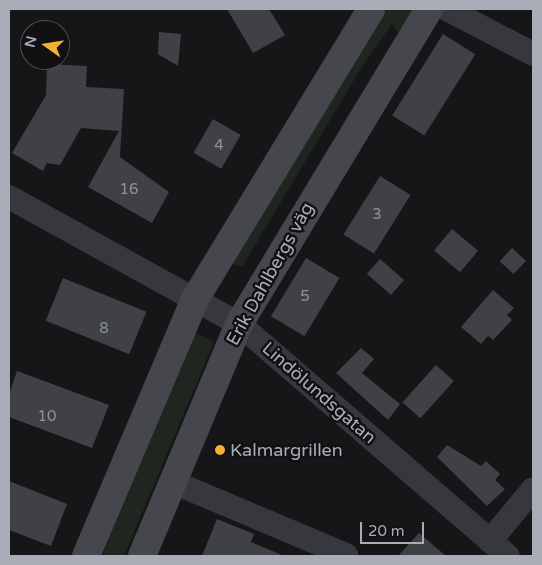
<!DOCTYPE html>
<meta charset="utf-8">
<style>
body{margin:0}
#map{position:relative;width:542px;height:565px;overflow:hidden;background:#161618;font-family:"Varela Round",sans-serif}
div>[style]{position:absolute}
.green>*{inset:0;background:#1e261f}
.building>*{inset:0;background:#404145;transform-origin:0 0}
.street>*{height:24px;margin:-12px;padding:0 12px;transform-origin:12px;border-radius:12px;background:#37383d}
.secondary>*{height:28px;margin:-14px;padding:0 14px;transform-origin:14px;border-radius:14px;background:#45474d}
.dots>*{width:14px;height:14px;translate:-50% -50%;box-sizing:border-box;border:2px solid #111113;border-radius:50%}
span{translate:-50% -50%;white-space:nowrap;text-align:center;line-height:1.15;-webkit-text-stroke:5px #111113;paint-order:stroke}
.number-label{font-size:15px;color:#8e929b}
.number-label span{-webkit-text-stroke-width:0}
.street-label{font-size:18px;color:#a8adb8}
.poi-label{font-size:18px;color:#a8adb8}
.left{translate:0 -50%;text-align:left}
.frame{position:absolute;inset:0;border:10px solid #a8adb8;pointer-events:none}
.north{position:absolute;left:20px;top:20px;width:50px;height:50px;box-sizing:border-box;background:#111113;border:1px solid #4d4f55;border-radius:50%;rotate:283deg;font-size:14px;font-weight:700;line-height:20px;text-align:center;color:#a8adb8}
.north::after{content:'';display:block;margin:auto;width:18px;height:22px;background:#f2b134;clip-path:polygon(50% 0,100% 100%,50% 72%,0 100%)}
.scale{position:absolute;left:360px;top:522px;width:64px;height:22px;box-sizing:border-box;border:2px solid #a8adb8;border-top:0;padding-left:6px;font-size:15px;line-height:18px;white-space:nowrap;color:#a8adb8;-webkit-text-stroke:4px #111113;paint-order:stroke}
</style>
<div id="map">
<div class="green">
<div style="clip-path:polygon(378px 9px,412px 9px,413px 19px,403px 38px,392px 24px,363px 65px,242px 267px,224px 261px)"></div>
<div style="clip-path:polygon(192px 331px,214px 342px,124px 556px,102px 556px)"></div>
</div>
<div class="building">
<div style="clip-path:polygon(227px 9px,269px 9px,285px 35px,253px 53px)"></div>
<div style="clip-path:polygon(159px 32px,181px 34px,178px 66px,158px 54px)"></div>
<div style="left:443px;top:34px;width:38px;height:96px;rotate:32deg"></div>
<div style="clip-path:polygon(47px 64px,87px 66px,86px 87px,124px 89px,120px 157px,169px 192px,152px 223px,88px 187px,119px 131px,81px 128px,60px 165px,47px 163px,43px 171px,12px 153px,46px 95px)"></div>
<div style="left:213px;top:119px;width:32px;height:39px;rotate:30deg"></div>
<div style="left:380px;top:176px;width:36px;height:69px;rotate:32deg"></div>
<div style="left:452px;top:229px;width:34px;height:28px;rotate:40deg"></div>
<div style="left:512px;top:248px;width:19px;height:18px;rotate:43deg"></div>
<div style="left:306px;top:258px;width:39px;height:68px;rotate:31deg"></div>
<div style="left:380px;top:259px;width:32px;height:20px;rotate:41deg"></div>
<div style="left:63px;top:278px;width:90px;height:46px;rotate:22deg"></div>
<div style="clip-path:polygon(493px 290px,514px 308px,507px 315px,512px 320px,493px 340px,488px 336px,481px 344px,461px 327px)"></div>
<div style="clip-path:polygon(361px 348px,374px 359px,362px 373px,400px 404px,388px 420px,336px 373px)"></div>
<div style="left:436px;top:365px;width:24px;height:50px;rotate:42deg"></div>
<div style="clip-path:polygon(17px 371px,109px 405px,92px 448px,9px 417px,9px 394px)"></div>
<div style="clip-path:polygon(447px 445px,481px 466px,486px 461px,500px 474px,495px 480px,505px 489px,487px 506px,437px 457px)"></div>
<div style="clip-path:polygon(9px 481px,67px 504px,51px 546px,9px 530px)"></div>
<div style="clip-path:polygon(217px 519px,254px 534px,251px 542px,284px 556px,202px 556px)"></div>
<div style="clip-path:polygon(419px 533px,446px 556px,398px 556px)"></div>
</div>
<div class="street">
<div style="left:447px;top:9px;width:97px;rotate:27.6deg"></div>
<div style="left:9px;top:197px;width:263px;rotate:28.9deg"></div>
<div style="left:239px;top:324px;width:355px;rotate:40.8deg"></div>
<div style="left:173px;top:482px;width:188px;rotate:22.9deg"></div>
<div style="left:490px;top:541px;width:67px;rotate:-50.4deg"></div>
</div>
<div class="secondary">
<div style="left:86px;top:556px;width:279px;rotate:-67deg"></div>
<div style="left:195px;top:299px;width:339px;rotate:-58.7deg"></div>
<div style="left:142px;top:556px;width:251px;rotate:-67.3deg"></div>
<div style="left:239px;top:324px;width:368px;rotate:-58.9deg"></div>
</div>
<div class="dots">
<div style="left:220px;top:450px;background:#f2b134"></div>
</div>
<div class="number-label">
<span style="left:219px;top:146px">4</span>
<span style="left:129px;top:190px">16</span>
<span style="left:377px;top:215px">3</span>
<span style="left:305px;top:297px">5</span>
<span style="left:104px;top:329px">8</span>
<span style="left:47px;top:417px">10</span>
</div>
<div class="street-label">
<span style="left:270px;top:274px;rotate:-61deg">Erik Dahlbergs väg</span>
<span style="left:319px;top:393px;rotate:41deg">Lindölundsgatan</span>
</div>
<div class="poi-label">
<span class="left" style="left:230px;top:450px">Kalmargrillen</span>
</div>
<div class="frame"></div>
<div class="north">N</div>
<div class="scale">20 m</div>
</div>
